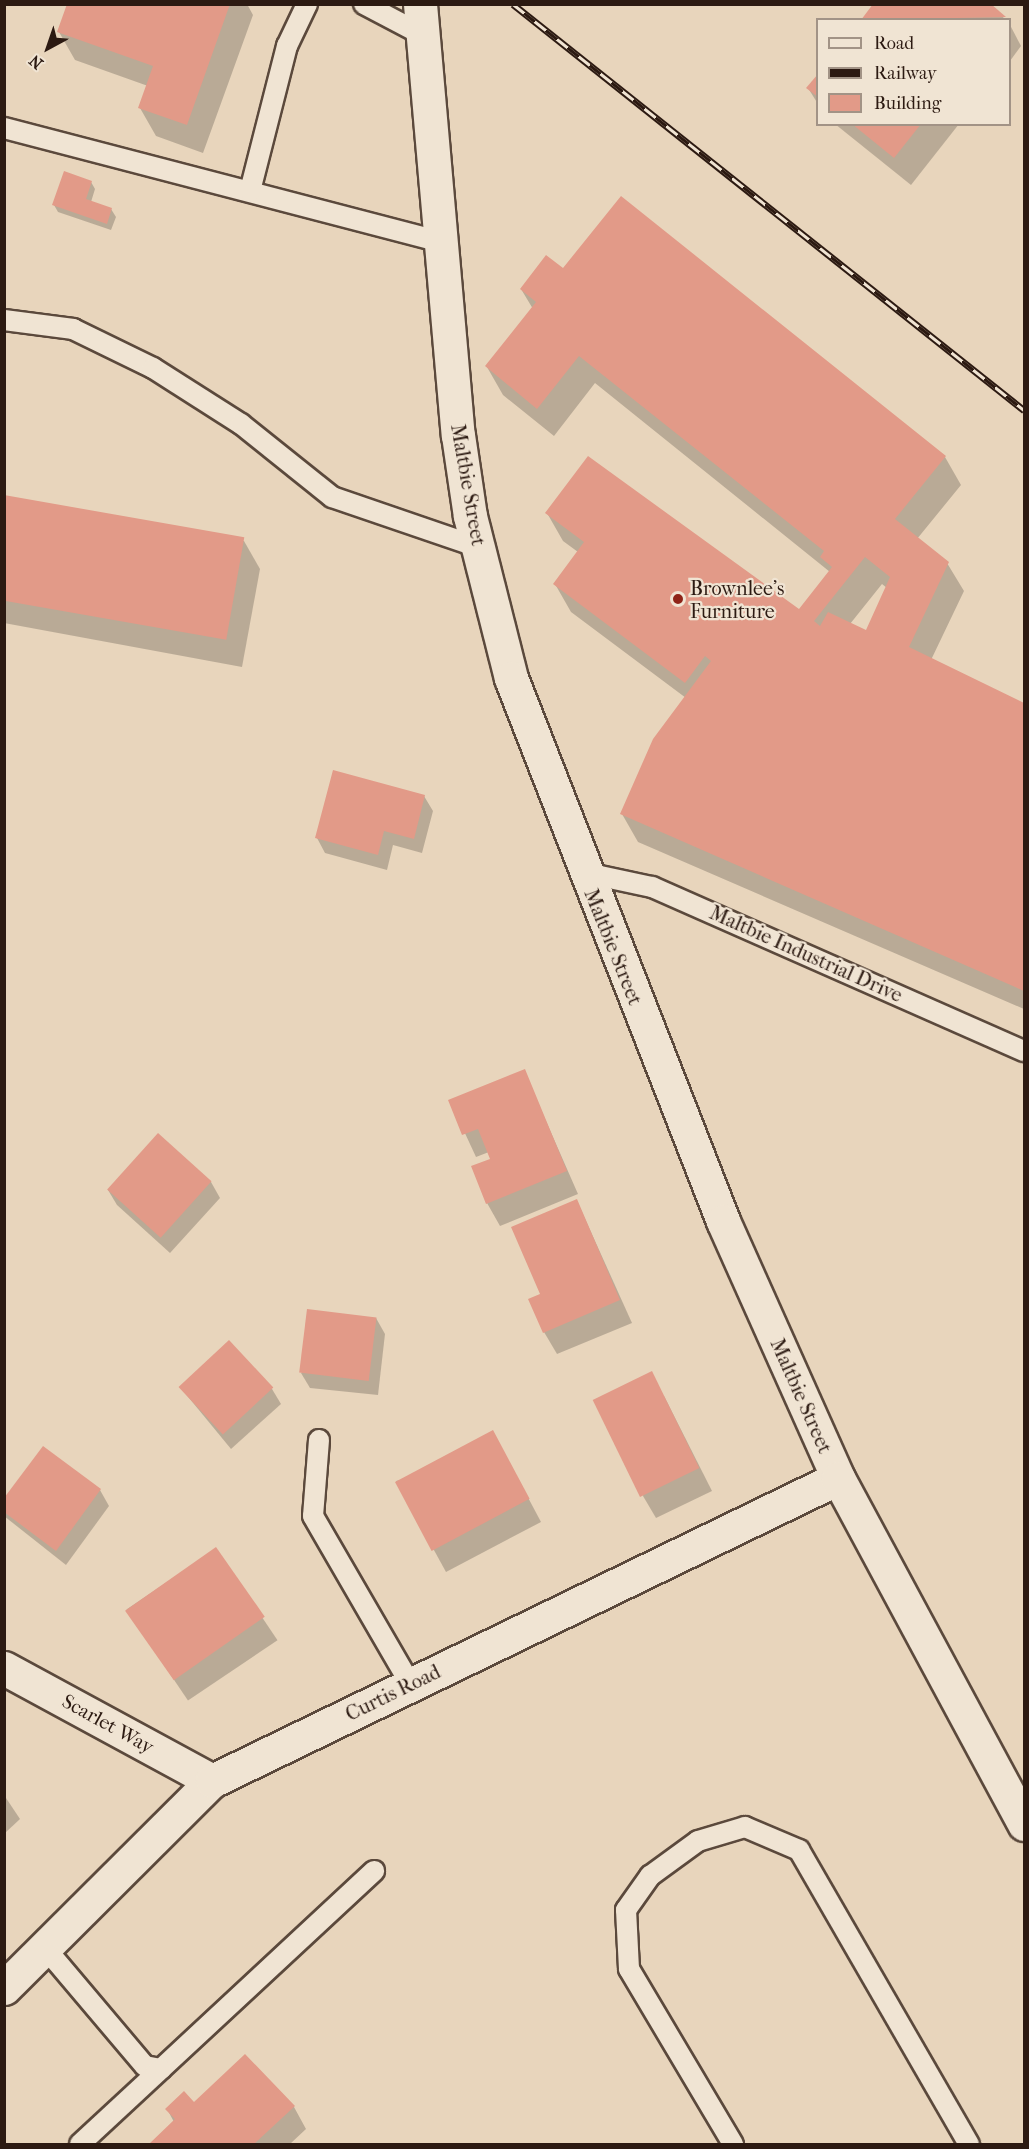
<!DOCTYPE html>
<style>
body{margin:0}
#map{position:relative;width:1029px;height:2149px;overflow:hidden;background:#e8d5bc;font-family:"IM FELL French Canon",serif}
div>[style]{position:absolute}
.shadow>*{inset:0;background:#0003;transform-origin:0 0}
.building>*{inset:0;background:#e29a88;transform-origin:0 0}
.roads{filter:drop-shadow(2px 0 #5b493c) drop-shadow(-2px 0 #5b493c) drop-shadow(0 2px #5b493c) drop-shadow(0 -2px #5b493c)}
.service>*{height:20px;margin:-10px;padding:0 10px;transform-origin:10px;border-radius:10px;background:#f0e4d3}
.minor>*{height:33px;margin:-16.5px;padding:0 16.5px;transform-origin:16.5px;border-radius:16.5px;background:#f0e4d3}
.tertiary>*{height:33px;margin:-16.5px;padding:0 16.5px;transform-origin:16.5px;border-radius:16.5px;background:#f0e4d3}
.rail>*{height:7px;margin-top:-3.5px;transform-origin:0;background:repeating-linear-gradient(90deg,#f0e4d3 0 14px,#2c1a12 0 28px);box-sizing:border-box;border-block:2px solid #2c1a12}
.dots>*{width:16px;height:16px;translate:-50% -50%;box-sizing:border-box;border:3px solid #f0e4d3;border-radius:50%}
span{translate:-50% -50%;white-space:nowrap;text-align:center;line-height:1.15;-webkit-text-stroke:4.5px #f0e4d3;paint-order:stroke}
.street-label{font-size:20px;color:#2c1a12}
.poi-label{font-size:20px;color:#2c1a12}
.left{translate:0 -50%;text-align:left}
.frame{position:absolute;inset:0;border:6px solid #2c1a12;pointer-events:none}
.legend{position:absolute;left:816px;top:18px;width:195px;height:108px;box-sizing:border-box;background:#f0e4d3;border:2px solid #a29386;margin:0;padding:8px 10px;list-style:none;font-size:18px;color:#2c1a12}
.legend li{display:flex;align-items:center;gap:12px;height:30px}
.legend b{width:30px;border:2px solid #a29386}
.north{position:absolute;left:18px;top:18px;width:60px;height:60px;-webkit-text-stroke:4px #f0e4d3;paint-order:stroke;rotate:220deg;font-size:16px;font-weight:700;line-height:24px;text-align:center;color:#2c1a12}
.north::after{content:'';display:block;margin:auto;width:21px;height:27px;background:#2c1a12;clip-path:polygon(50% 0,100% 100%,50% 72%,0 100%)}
</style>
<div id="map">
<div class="shadow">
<div style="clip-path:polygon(68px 4px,247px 4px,253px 15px,203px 153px,156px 136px,140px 108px,148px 86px,75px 60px,59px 32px)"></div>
<div style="clip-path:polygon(989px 4px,1006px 20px,863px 20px)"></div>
<div style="clip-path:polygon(1010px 25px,1021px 46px,1010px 61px)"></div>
<div style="clip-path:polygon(818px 76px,818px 104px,808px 88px)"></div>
<div style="clip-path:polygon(835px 124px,959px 124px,911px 185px)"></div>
<div style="clip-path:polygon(91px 182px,95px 189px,91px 202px,111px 209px,116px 217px,111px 230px,58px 212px,54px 205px)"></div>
<div style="clip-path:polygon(evenodd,563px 270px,945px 457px,961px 485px,917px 539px,947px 563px,964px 591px,931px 660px,1024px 707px,1024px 1009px,638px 842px,622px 814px,686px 698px,571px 612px,555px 584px,578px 552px,563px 541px,547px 513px,799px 611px,830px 572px,595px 383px,554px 436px,503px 395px,487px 367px,533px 309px,521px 289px,563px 270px,882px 584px,887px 588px,867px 632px,850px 624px,882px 584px)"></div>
<div style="clip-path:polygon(4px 496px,244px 541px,260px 569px,242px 667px,4px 623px)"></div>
<div style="clip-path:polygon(424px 796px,433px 811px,422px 853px,393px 845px,387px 870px,325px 853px,317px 838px)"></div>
<div style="clip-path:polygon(524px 1071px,578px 1194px,500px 1226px,487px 1203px,492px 1160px,489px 1152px,476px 1157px,450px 1101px)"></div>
<div style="clip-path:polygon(158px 1135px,211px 1182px,220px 1198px,170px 1253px,117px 1205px,108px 1190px)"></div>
<div style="clip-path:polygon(577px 1201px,632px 1323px,557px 1354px,544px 1332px,542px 1295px)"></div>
<div style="clip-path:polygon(376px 1318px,385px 1334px,378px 1395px,310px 1388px,301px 1373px)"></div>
<div style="clip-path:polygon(180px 1387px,272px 1389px,281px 1404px,231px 1449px)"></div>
<div style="clip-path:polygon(664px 1396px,712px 1491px,656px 1518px,643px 1496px)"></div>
<div style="clip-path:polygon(43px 1448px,100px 1490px,109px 1506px,66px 1565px,4px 1516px,4px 1501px)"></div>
<div style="clip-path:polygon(505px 1454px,541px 1522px,446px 1572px,396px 1481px)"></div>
<div style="left:216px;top:1549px;width:110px;height:108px;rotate:56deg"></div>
<div style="clip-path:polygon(4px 1795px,20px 1819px,4px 1834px)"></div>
<div style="clip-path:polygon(194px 2104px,294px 2107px,306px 2129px,290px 2144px,151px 2144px,174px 2122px,167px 2109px)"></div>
</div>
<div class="building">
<div style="clip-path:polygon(67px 4px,230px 4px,187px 125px,138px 108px,153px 66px,57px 32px)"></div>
<div style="clip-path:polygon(873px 4px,991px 4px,1006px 17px,861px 20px)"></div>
<div style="clip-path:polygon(818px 74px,818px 97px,806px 88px)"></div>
<div style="clip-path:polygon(852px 124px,921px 124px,894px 158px)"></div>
<div style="clip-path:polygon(64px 171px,92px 181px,86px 199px,112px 208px,107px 224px,52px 205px)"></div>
<div style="clip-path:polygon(evenodd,621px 196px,946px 456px,895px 519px,949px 562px,909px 647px,1024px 703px,1024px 991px,620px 814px,653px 739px,711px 661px,705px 656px,685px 683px,553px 584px,584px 542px,545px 513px,588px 456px,799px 609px,832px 567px,820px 557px,824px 551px,579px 356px,537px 409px,485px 366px,536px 302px,520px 289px,546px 255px,563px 268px,621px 196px,865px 557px,890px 577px,866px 630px,828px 612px,820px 626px,814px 621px,865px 557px)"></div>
<div style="left:4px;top:495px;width:244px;height:104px;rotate:10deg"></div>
<div style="clip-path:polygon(333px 770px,425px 795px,414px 839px,384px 831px,378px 855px,315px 838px)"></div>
<div style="clip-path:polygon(525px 1069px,567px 1171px,486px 1204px,471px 1166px,490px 1159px,478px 1129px,462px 1135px,448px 1100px)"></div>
<div style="left:158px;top:1133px;width:72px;height:76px;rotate:42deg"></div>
<div style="clip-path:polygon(577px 1199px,620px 1300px,543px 1333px,528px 1299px,540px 1294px,511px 1227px)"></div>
<div style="left:307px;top:1309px;width:70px;height:64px;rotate:7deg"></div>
<div style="left:229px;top:1340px;width:65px;height:69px;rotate:47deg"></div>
<div style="left:652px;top:1371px;width:108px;height:66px;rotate:64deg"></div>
<div style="left:493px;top:1430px;width:78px;height:111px;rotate:62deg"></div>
<div style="clip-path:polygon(43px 1446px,101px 1489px,56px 1551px,4px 1512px,4px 1498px)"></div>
<div style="left:216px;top:1547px;width:85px;height:111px;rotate:55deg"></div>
<div style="clip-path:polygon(245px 2054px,295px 2106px,254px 2144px,149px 2144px,175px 2119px,165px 2109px,184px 2091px,194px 2102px)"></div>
</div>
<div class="roads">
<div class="service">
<div style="left:364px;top:4px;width:67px;rotate:27.7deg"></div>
<div style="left:4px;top:128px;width:452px;rotate:14.6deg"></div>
<div style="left:250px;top:191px;width:150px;rotate:-75.7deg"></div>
<div style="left:287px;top:46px;width:47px;rotate:-64.5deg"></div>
<div style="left:4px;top:320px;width:70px;rotate:7.4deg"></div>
<div style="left:73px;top:329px;width:89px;rotate:26deg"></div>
<div style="left:153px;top:368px;width:104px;rotate:32.5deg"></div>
<div style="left:241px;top:424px;width:117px;rotate:38.7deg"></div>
<div style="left:332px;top:497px;width:154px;rotate:18.9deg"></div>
<div style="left:582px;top:872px;width:72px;rotate:12.1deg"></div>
<div style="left:652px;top:887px;width:407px;rotate:23.8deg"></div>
<div style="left:319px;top:1440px;width:76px;rotate:94.5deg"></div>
<div style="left:313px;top:1516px;width:195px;rotate:59.9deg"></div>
<div style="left:46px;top:1949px;width:153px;rotate:49.8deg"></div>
<div style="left:145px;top:2066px;width:16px;rotate:11deg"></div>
<div style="left:161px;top:2069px;width:291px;rotate:-42.9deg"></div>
<div style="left:80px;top:2144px;width:110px;rotate:-42.8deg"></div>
<div style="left:733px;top:2144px;width:204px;rotate:-120.7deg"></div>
<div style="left:629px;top:1969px;width:59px;rotate:-92.9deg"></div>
<div style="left:626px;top:1910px;width:42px;rotate:-54.8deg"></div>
<div style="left:650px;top:1876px;width:59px;rotate:-36.1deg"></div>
<div style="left:698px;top:1841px;width:49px;rotate:-16.6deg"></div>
<div style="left:745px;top:1827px;width:59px;rotate:23.1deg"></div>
<div style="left:799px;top:1850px;width:340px;rotate:60deg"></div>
</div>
<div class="minor">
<div style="left:4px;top:1668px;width:237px;rotate:28.5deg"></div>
<div style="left:4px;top:1988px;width:293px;rotate:-44.9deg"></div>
<div style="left:212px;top:1781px;width:695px;rotate:-25.83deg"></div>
</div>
<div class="tertiary">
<div style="left:420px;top:4px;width:433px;rotate:85deg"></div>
<div style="left:458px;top:435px;width:82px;rotate:81.6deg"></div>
<div style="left:470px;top:516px;width:167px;rotate:75.8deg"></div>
<div style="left:511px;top:678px;width:583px;rotate:68.67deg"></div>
<div style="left:723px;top:1221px;width:282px;rotate:65.9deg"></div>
<div style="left:838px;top:1478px;width:393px;rotate:61.7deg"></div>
</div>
</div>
<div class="rail">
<div style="left:513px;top:4px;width:653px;rotate:38.47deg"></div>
</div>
<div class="dots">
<div style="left:678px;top:599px;background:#8f2418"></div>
</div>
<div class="street-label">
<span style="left:468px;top:485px;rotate:80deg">Maltbie Street</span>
<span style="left:613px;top:947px;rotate:68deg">Maltbie Street</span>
<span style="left:806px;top:954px;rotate:24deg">Maltbie Industrial Drive</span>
<span style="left:801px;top:1396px;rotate:66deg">Maltbie Street</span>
<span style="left:393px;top:1693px;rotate:-26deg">Curtis Road</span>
<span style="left:108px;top:1724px;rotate:29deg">Scarlet Way</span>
</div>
<div class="poi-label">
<span class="left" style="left:690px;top:600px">Brownlee's<br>Furniture</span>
</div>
<div class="frame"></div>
<ul class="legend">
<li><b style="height:8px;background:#f0e4d3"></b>Road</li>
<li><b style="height:8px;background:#2c1a12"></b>Railway</li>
<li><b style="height:16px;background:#e29a88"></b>Building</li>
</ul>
<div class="north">N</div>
</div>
